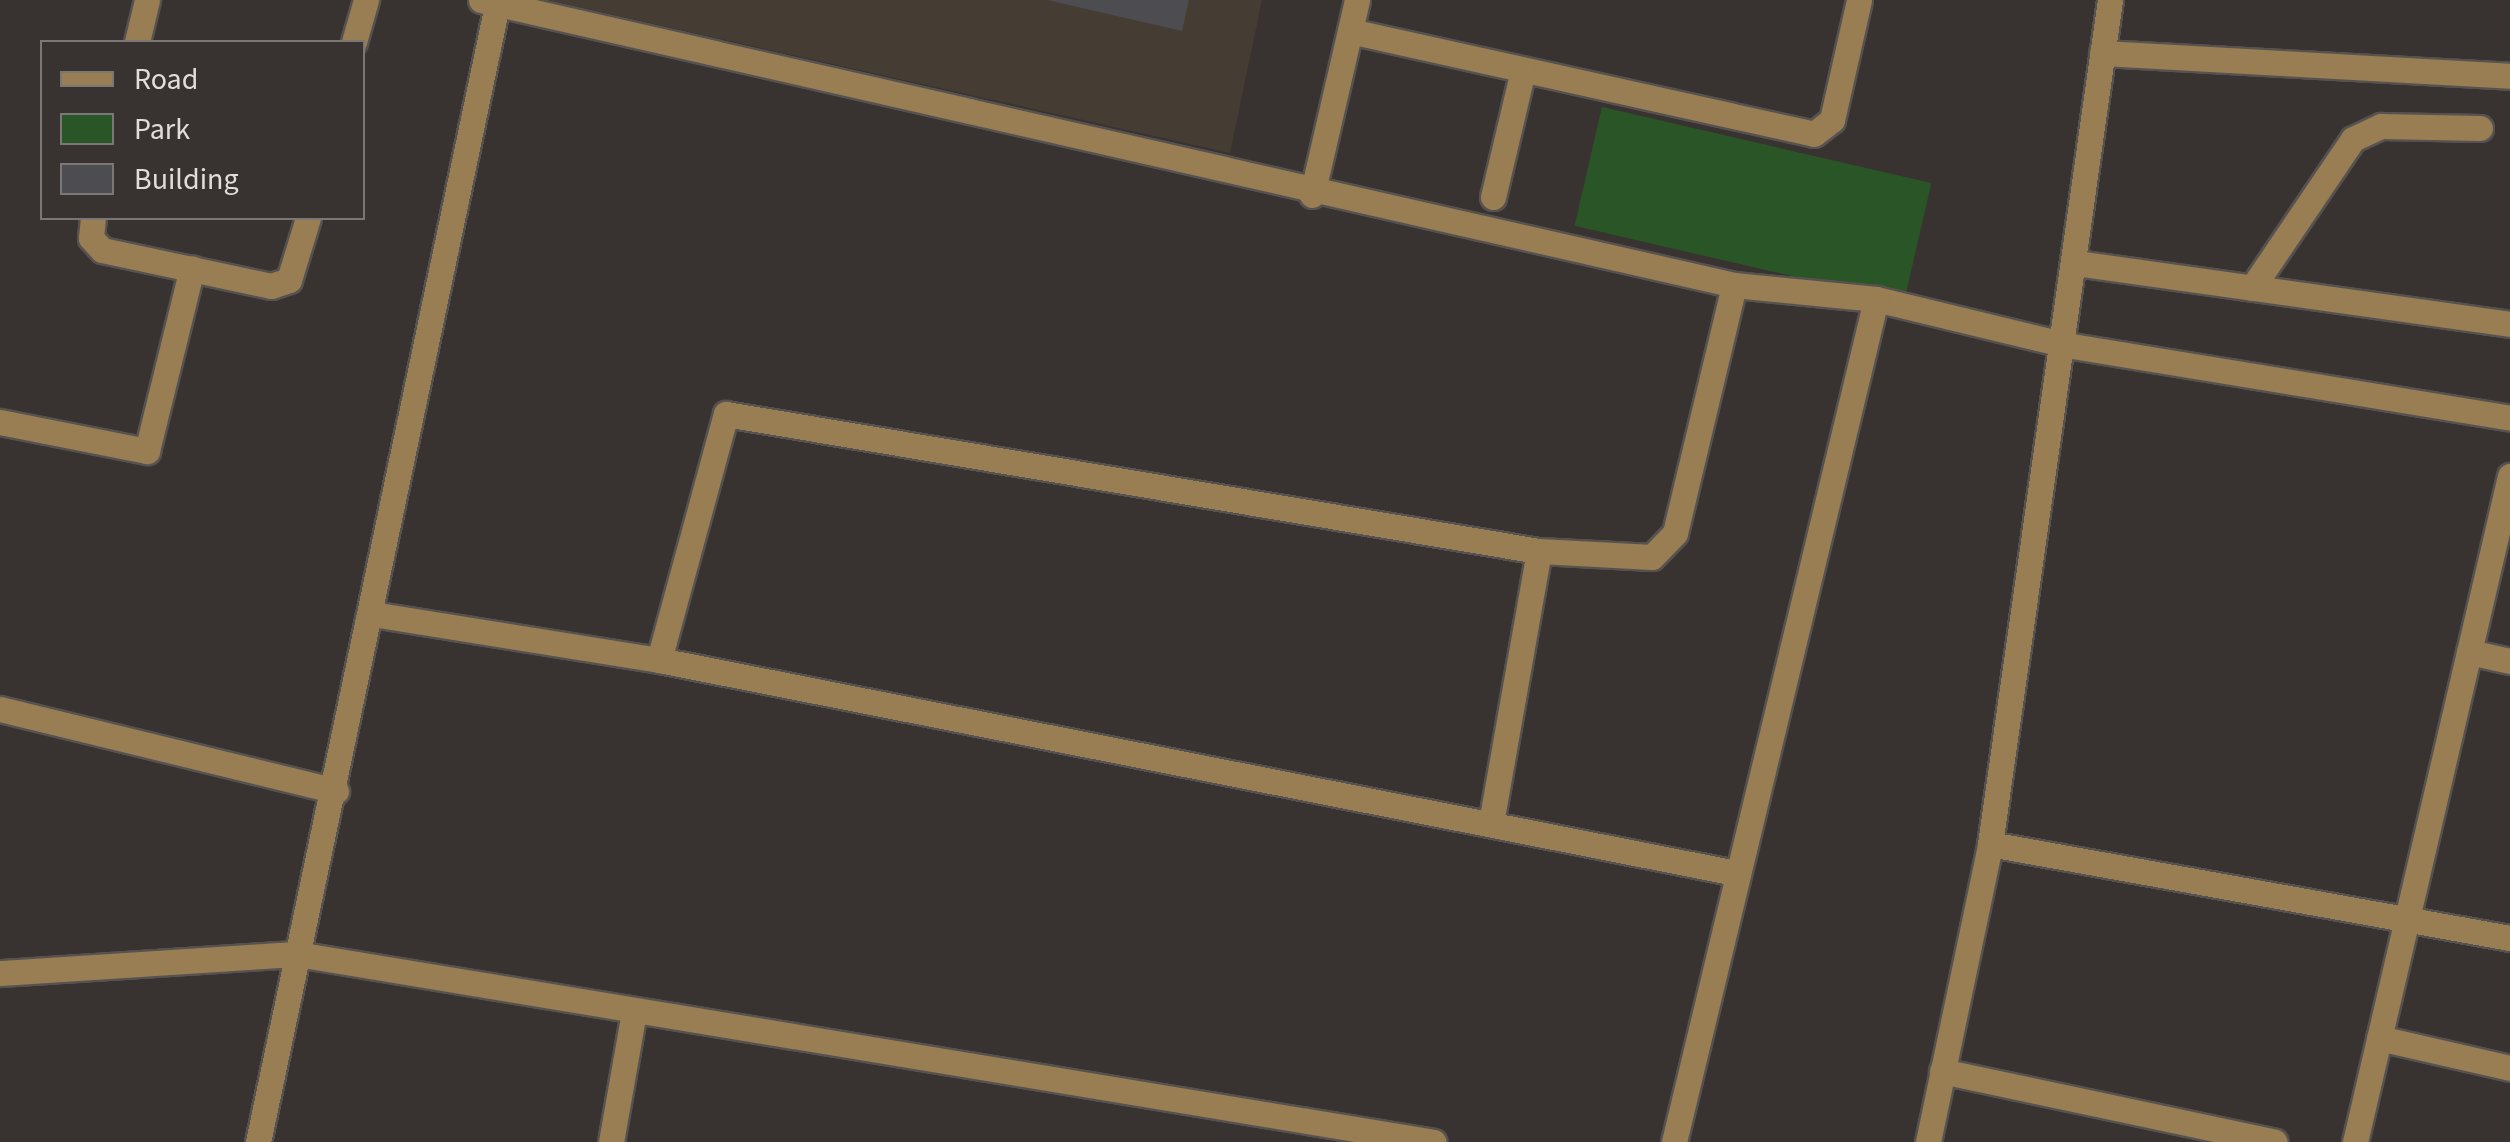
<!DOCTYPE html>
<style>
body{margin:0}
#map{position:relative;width:2510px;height:1142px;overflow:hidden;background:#383330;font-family:"Source Sans 3",sans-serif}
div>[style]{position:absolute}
.built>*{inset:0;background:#453c34}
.green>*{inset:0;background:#2a5627;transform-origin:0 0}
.building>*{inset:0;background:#4d4c51}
.roads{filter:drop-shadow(2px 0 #56524f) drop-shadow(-2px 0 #56524f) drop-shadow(0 2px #56524f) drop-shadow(0 -2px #56524f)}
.minor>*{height:25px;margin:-12.5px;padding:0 12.5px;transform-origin:12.5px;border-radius:12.5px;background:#997d53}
span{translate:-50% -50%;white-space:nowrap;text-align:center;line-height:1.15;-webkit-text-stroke:8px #383330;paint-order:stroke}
.legend{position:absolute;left:40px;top:40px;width:325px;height:180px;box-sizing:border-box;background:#383330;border:2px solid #7b7774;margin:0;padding:12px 18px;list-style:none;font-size:30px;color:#e0dddb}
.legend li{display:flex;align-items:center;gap:20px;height:50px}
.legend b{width:50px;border:2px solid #7b7774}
</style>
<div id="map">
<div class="built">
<div style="clip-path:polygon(547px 0,1262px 0,1230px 153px)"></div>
</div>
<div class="green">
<div style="left:1602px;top:107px;width:338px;height:122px;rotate:13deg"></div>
</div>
<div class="building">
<div style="clip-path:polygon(1047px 0,1189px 0,1182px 31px)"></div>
</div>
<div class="roads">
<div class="minor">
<div style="left:481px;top:0;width:1285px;rotate:12.81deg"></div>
<div style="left:1734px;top:285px;width:143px;rotate:5.6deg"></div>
<div style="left:1876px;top:299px;width:195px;rotate:13.6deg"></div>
<div style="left:2066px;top:345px;width:450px;rotate:9.3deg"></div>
<div style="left:1350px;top:31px;width:475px;rotate:12.5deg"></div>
<div style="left:1814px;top:134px;width:23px;rotate:-38deg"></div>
<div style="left:1832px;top:120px;width:123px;rotate:-77.3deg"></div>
<div style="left:137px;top:42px;width:43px;rotate:-76.6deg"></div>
<div style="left:354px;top:42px;width:44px;rotate:-74.1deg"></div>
<div style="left:2102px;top:53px;width:409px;rotate:3.2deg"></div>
<div style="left:1312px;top:195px;width:200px;rotate:-77deg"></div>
<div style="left:1493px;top:197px;width:130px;rotate:-76.7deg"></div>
<div style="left:93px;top:218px;width:20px;rotate:96deg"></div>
<div style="left:91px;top:238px;width:16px;rotate:47deg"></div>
<div style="left:102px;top:250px;width:173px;rotate:12deg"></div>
<div style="left:271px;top:286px;width:19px;rotate:-18deg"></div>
<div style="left:289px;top:280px;width:65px;rotate:-73deg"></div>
<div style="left:2076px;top:263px;width:438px;rotate:8deg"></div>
<div style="left:2252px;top:288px;width:180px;rotate:-55.9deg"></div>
<div style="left:2353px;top:139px;width:31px;rotate:-25deg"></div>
<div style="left:2381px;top:126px;width:99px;rotate:1.2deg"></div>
<div style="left:0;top:422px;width:150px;rotate:11.2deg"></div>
<div style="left:147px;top:451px;width:188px;rotate:-76.2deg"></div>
<div style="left:372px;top:614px;width:291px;rotate:9.1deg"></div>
<div style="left:659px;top:660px;width:1098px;rotate:11.19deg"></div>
<div style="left:2469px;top:652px;width:42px;rotate:12.4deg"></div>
<div style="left:659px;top:660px;width:255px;rotate:-74.8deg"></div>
<div style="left:726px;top:414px;width:824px;rotate:9.57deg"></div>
<div style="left:1539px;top:551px;width:113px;rotate:3deg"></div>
<div style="left:1652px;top:557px;width:33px;rotate:-46deg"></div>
<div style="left:1675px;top:533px;width:255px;rotate:-76.6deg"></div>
<div style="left:0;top:709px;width:346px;rotate:13.7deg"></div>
<div style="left:1491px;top:823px;width:276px;rotate:-80deg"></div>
<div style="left:1990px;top:844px;width:528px;rotate:10.25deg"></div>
<div style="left:0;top:973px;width:298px;rotate:-3.7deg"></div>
<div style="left:297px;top:954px;width:1152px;rotate:9.39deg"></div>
<div style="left:2379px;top:1038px;width:134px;rotate:12.9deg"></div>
<div style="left:1942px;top:1071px;width:340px;rotate:12deg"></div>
<div style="left:258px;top:1142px;width:1157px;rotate:-78.13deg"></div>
<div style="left:611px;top:1142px;width:127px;rotate:-80deg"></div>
<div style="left:1674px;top:1142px;width:867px;rotate:-76.52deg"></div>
<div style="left:1928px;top:1142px;width:304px;rotate:-78.2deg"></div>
<div style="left:1990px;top:844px;width:852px;rotate:-81.91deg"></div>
<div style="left:2355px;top:1142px;width:684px;rotate:-76.9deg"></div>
</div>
</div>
<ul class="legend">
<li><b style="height:12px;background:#997d53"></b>Road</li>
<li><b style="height:28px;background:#2a5627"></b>Park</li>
<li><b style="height:28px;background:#4d4c51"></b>Building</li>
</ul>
</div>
